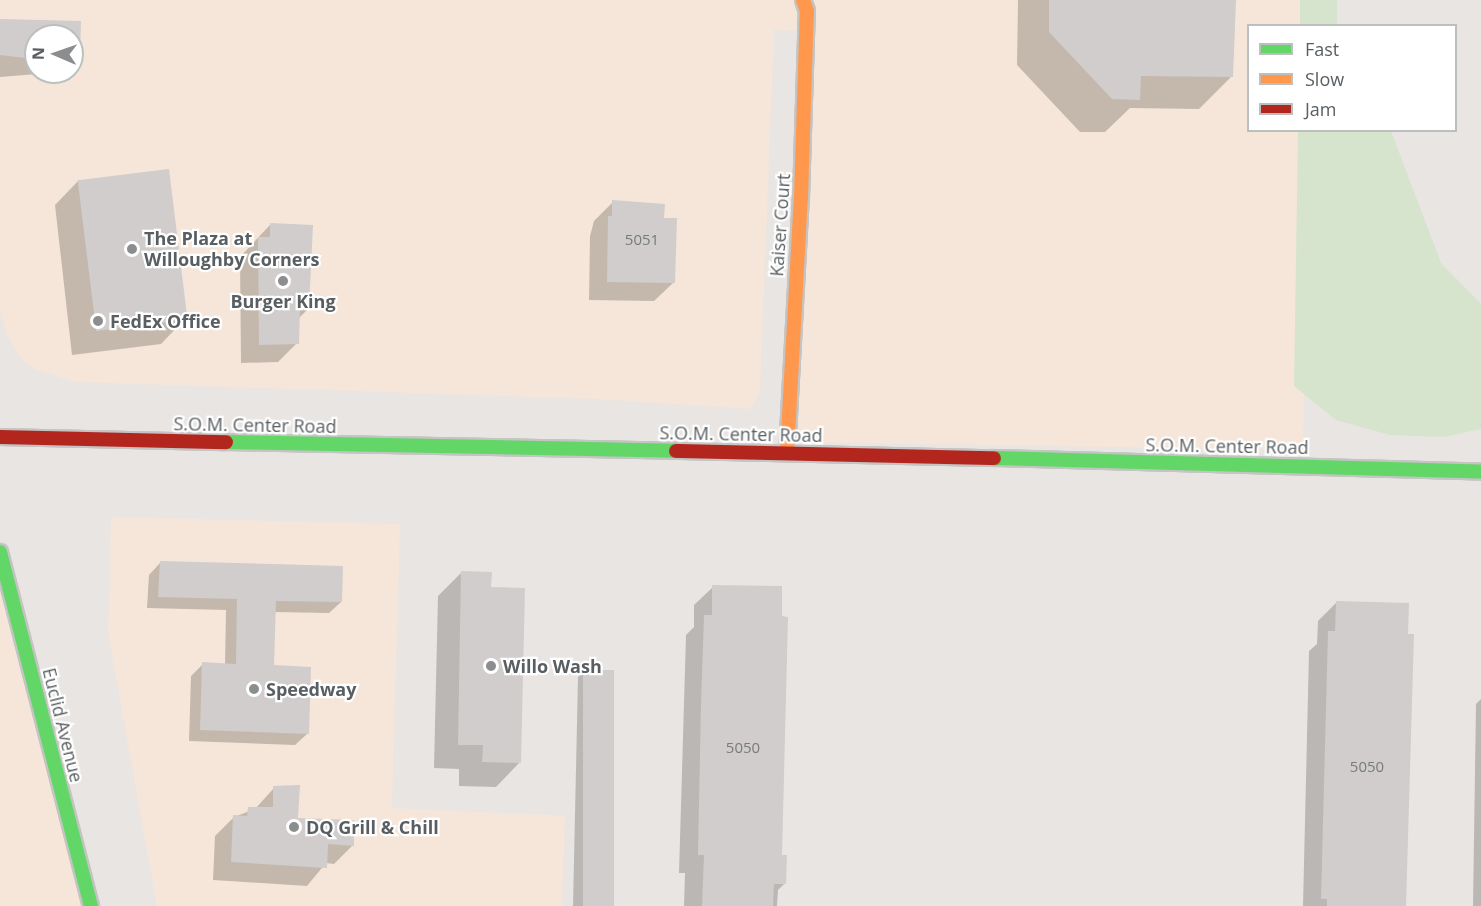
<!DOCTYPE html>
<style>
body{margin:0}
#map{position:relative;width:1481px;height:906px;overflow:hidden;background:#e9e5e2;font-family:"Open Sans",sans-serif}
div>[style]{position:absolute}
.commercial>*{inset:0;background:#f5e6d9}
.green>*{inset:0;background:#d6e4cd;transform-origin:0 0}
.shadow>*{inset:0;background:#0003}
.building>*{inset:0;background:#d0cdcc;transform-origin:0 0}
.roads{filter:drop-shadow(2px 0 #c4c4c3) drop-shadow(-2px 0 #c4c4c3) drop-shadow(0 2px #c4c4c3) drop-shadow(0 -2px #c4c4c3)}
.fast>*{height:14px;margin:-7px;padding:0 7px;transform-origin:7px;border-radius:7px;background:#63d668}
.slow>*{height:14px;margin:-7px;padding:0 7px;transform-origin:7px;border-radius:7px;background:#ff974d}
.jam>*{height:14px;margin:-7px;padding:0 7px;transform-origin:7px;border-radius:7px;background:#b3261e}
.dots>*{width:16px;height:16px;translate:-50% -50%;box-sizing:border-box;border:3px solid #fff;border-radius:50%}
span{translate:-50% -50%;white-space:nowrap;text-align:center;line-height:1.15;-webkit-text-stroke:4.5px #fff;paint-order:stroke}
.number-label{font-size:15px;color:#777b7d}
.number-label span{-webkit-text-stroke-width:0}
.street-label{font-size:18px;color:#585e61}
.poi-label{font-size:18px;color:#585e61;font-weight:700}
.left{translate:0 -50%;text-align:left}
.legend{position:absolute;left:1247px;top:24px;width:210px;height:108px;box-sizing:border-box;background:#fff;border:2px solid #bcbfc0;margin:0;padding:8px 10px;list-style:none;font-size:18px;color:#585e61}
.legend li{display:flex;align-items:center;gap:12px;height:30px}
.legend b{width:30px;border:2px solid #bcbfc0}
.north{position:absolute;left:24px;top:24px;width:60px;height:60px;box-sizing:border-box;background:#fff;border:2px solid #bcbfc0;border-radius:50%;rotate:272deg;font-size:16px;font-weight:700;line-height:24px;text-align:center;color:#585e61}
.north::after{content:'';display:block;margin:auto;width:21px;height:27px;background:#8b8d8e;clip-path:polygon(50% 0,100% 100%,50% 72%,0 100%)}
</style>
<div id="map">
<div class="commercial">
<div style="clip-path:polygon(evenodd,0 0,1313px 0,1313px 25px,1248px 26px,1248px 130px,1310px 131px,1303px 450px,797px 442px,814px 31px,774px 30px,760px 391px,751px 409px,595px 399px,76px 382px,36px 370px,21px 359px,6px 334px,0 310px,0 0,36px 36px,72px 36px,72px 72px,36px 72px,36px 36px)"></div>
<div style="clip-path:polygon(111px 517px,400px 524px,392px 808px,565px 816px,562px 906px,157px 906px,108px 632px)"></div>
<div style="clip-path:polygon(0 581px,82px 906px,0 906px)"></div>
</div>
<div class="green">
<div style="left:1300px;top:0;width:37px;height:25px"></div>
<div style="clip-path:polygon(1298px 131px,1391px 131px,1441px 263px,1481px 304px,1481px 429px,1444px 437px,1390px 435px,1336px 420px,1294px 386px)"></div>
</div>
<div class="shadow">
<div style="clip-path:polygon(1018px 0,1234px 0,1232px 76px,1199px 109px,1130px 108px,1105px 132px,1080px 132px,1017px 65px)"></div>
<div style="clip-path:polygon(0 20px,80px 22px,79px 56px,72px 62px,72px 36px,36px 36px,36px 72px,62px 72px,0 77px)"></div>
<div style="clip-path:polygon(79px 180px,185px 319px,161px 344px,72px 355px,55px 205px)"></div>
<div style="clip-path:polygon(613px 202px,663px 219px,673px 283px,654px 301px,589px 300px,590px 236px,594px 221px)"></div>
<div style="clip-path:polygon(270px 225px,308px 309px,298px 319px,297px 343px,278px 362px,241px 363px,240px 257px)"></div>
<div style="clip-path:polygon(160px 563px,341px 602px,329px 613px,274px 612px,273px 666px,307px 734px,295px 745px,189px 741px,191px 676px,203px 664px,225px 665px,226px 610px,147px 608px,149px 575px)"></div>
<div style="clip-path:polygon(462px 572px,490px 588px,520px 762px,496px 787px,459px 786px,459px 769px,434px 768px,438px 596px)"></div>
<div style="clip-path:polygon(713px 587px,780px 856px,785px 883px,778px 890px,777px 906px,684px 906px,685px 873px,679px 873px,686px 635px,694px 627px,694px 605px)"></div>
<div style="clip-path:polygon(1336px 603px,1405px 906px,1303px 906px,1309px 651px,1317px 644px,1318px 621px)"></div>
<div style="clip-path:polygon(584px 671px,608px 906px,573px 906px,578px 677px)"></div>
<div style="clip-path:polygon(1481px 699px,1481px 906px,1473px 906px,1476px 704px)"></div>
<div style="clip-path:polygon(274px 788px,297px 819px,353px 845px,334px 864px,326px 863px,307px 886px,213px 880px,215px 836px,234px 817px,255px 809px)"></div>
</div>
<div class="building">
<div style="clip-path:polygon(1049px 0,1236px 0,1233px 77px,1141px 76px,1140px 100px,1112px 99px,1049px 32px)"></div>
<div style="clip-path:polygon(0 19px,81px 21px,80px 56px,72px 56px,72px 36px,36px 36px,34px 59px,0 55px)"></div>
<div style="left:169px;top:169px;width:152px;height:92px;rotate:83deg"></div>
<div style="clip-path:polygon(612px 200px,665px 204px,664px 218px,677px 218px,675px 283px,607px 282px,608px 216px,612px 216px)"></div>
<div style="clip-path:polygon(270px 223px,313px 225px,309px 309px,300px 309px,299px 344px,259px 345px,258px 237px,270px 237px)"></div>
<div style="clip-path:polygon(160px 561px,343px 566px,342px 602px,276px 601px,274px 665px,311px 667px,309px 734px,200px 730px,202px 662px,236px 664px,237px 599px,158px 597px)"></div>
<div style="clip-path:polygon(461px 571px,492px 572px,491px 587px,525px 588px,521px 763px,482px 762px,483px 745px,458px 745px)"></div>
<div style="clip-path:polygon(712px 585px,782px 586px,782px 616px,788px 617px,782px 855px,787px 855px,786px 884px,774px 884px,773px 906px,702px 906px,704px 855px,698px 855px,701px 703px,704px 615px,712px 615px)"></div>
<div style="clip-path:polygon(1336px 601px,1409px 603px,1408px 634px,1414px 634px,1406px 906px,1327px 906px,1327px 899px,1321px 899px,1328px 631px,1335px 631px)"></div>
<div style="left:583px;top:670px;width:31px;height:236px"></div>
<div style="clip-path:polygon(300px 785px,298px 818px,354px 820px,354px 846px,328px 844px,327px 868px,231px 862px,233px 815px,247px 816px,248px 807px,273px 807px,273px 786px)"></div>
</div>
<div class="roads">
<div class="fast">
<div style="left:226px;top:442px;width:450px;rotate:1.1deg"></div>
<div style="left:994px;top:458px;width:487px;rotate:1.6deg"></div>
<div style="left:0;top:552px;width:366px;rotate:75.6deg"></div>
</div>
<div class="slow">
<div style="left:787px;top:453px;width:256px;rotate:-86.9deg"></div>
<div style="left:801px;top:197px;width:186px;rotate:-88.2deg"></div>
<div style="left:807px;top:11px;width:12px;rotate:-110deg"></div>
</div>
<div class="jam">
<div style="left:0;top:437px;width:226px;rotate:1.3deg"></div>
<div style="left:676px;top:451px;width:318px;rotate:1.3deg"></div>
</div>
</div>
<div class="dots">
<div style="left:132px;top:249px;background:#8b8d8e"></div>
<div style="left:283px;top:281px;background:#8b8d8e"></div>
<div style="left:98px;top:321px;background:#8b8d8e"></div>
<div style="left:491px;top:666px;background:#8b8d8e"></div>
<div style="left:254px;top:689px;background:#8b8d8e"></div>
<div style="left:294px;top:827px;background:#8b8d8e"></div>
</div>
<div class="number-label">
<span style="left:642px;top:240px">5051</span>
<span style="left:743px;top:748px">5050</span>
<span style="left:1367px;top:767px">5050</span>
</div>
<div class="street-label">
<span style="left:780px;top:225px;rotate:-86deg">Kaiser Court</span>
<span style="left:255px;top:425px;rotate:1deg">S.O.M. Center Road</span>
<span style="left:741px;top:434px;rotate:1deg">S.O.M. Center Road</span>
<span style="left:1227px;top:446px;rotate:1deg">S.O.M. Center Road</span>
<span style="left:63px;top:725px;rotate:76deg">Euclid Avenue</span>
</div>
<div class="poi-label">
<span class="left" style="left:144px;top:249px">The Plaza at<br>Willoughby Corners</span>
<span style="left:283px;top:301px">Burger King</span>
<span class="left" style="left:110px;top:321px">FedEx Office</span>
<span class="left" style="left:503px;top:666px">Willo Wash</span>
<span class="left" style="left:266px;top:689px">Speedway</span>
<span class="left" style="left:306px;top:827px">DQ Grill &amp; Chill</span>
</div>
<ul class="legend">
<li><b style="height:8px;background:#63d668"></b>Fast</li>
<li><b style="height:8px;background:#ff974d"></b>Slow</li>
<li><b style="height:8px;background:#b3261e"></b>Jam</li>
</ul>
<div class="north">N</div>
</div>
